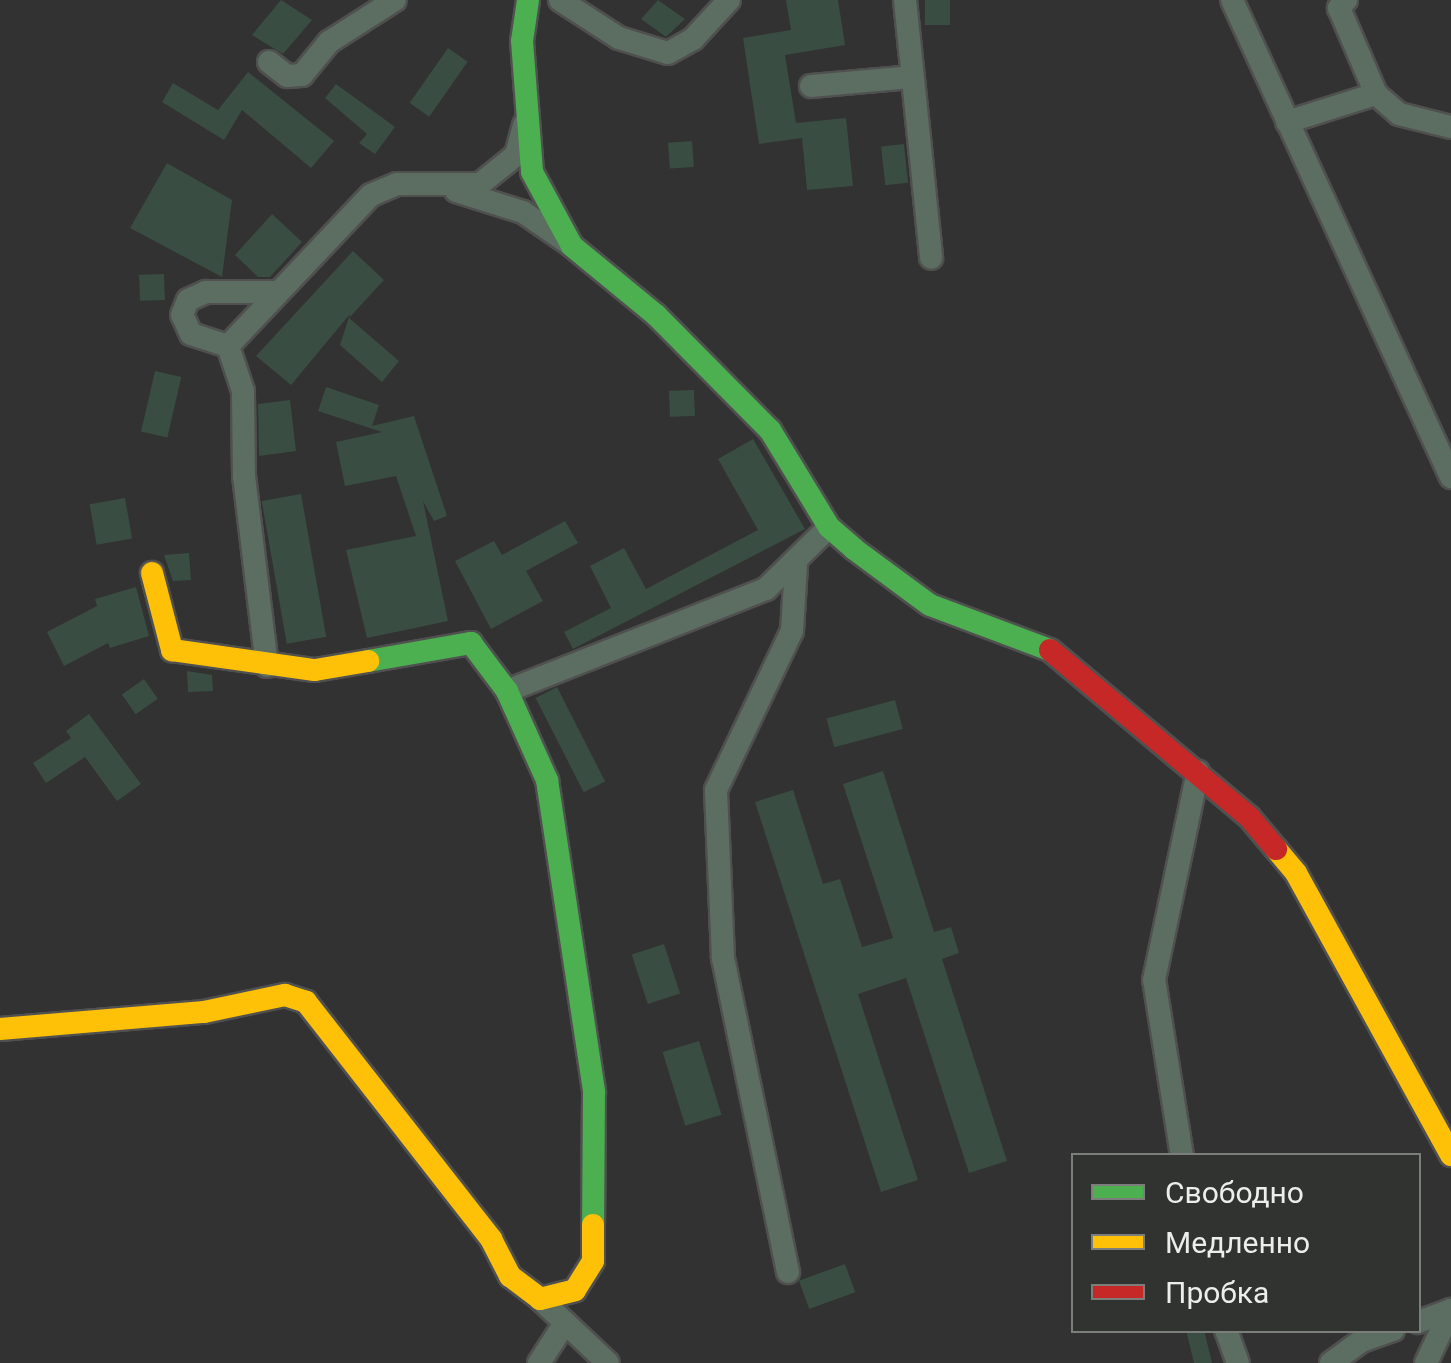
<!DOCTYPE html>
<meta charset="utf-8">
<style>
body{margin:0}
#map{position:relative;width:1451px;height:1363px;overflow:hidden;background:#313231;font-family:Roboto,sans-serif}
div>[style]{position:absolute}
.building>*{inset:0;background:#3a4d43;transform-origin:0 0}
.roads{filter:drop-shadow(2px 0 #4f504f) drop-shadow(-2px 0 #4f504f) drop-shadow(0 2px #4f504f) drop-shadow(0 -2px #4f504f)}
.street>*{height:22px;margin:-11px;padding:0 11px;transform-origin:11px;border-radius:11px;background:#5c6d61}
.fast>*{height:22px;margin:-11px;padding:0 11px;transform-origin:11px;border-radius:11px;background:#4caf50}
.slow>*{height:22px;margin:-11px;padding:0 11px;transform-origin:11px;border-radius:11px;background:#ffc107}
.jam>*{height:22px;margin:-11px;padding:0 11px;transform-origin:11px;border-radius:11px;background:#c62828}
span{translate:-50% -50%;white-space:nowrap;text-align:center;line-height:1.15;-webkit-text-stroke:9px #303330;paint-order:stroke}
.legend{position:absolute;left:1071px;top:1153px;width:350px;height:180px;box-sizing:border-box;background:#303330;border:2px solid #7b7e7b;margin:0;padding:12px 18px;list-style:none;font-size:30px;color:#eceeec}
.legend li{display:flex;align-items:center;gap:20px;height:50px}
.legend b{width:50px;border:2px solid #7b7e7b}
</style>
<div id="map">
<div class="building">
<div style="clip-path:polygon(281px 0,312px 20px,283px 54px,252px 35px)"></div>
<div style="clip-path:polygon(658px 0,685px 19px,666px 37px,641px 19px)"></div>
<div style="clip-path:polygon(786px 0,838px 0,845px 45px,785px 55px,796px 123px,846px 118px,853px 186px,807px 190px,802px 138px,759px 144px,743px 38px,791px 30px)"></div>
<div style="left:925px;top:0;width:25px;height:25px"></div>
<div style="left:448px;top:48px;width:24px;height:67px;rotate:35deg"></div>
<div style="clip-path:polygon(248px 72px,334px 141px,311px 168px,242px 110px,224px 140px,162px 102px,173px 83px,218px 110px)"></div>
<div style="clip-path:polygon(336px 84px,395px 127px,375px 154px,359px 143px,367px 134px,325px 98px)"></div>
<div style="left:692px;top:141px;width:26px;height:24px;rotate:86deg"></div>
<div style="left:904px;top:144px;width:39px;height:23px;rotate:84deg"></div>
<div style="clip-path:polygon(167px 163px,232px 200px,222px 277px,130px 228px)"></div>
<div style="clip-path:polygon(272px 214px,302px 242px,270px 277px,258px 277px,235px 255px)"></div>
<div style="clip-path:polygon(353px 251px,384px 280px,349px 318px,399px 361px,382px 382px,340px 345px,350px 314px,291px 385px,256px 356px)"></div>
<div style="left:164px;top:274px;width:26px;height:25px;rotate:88deg"></div>
<div style="left:155px;top:371px;width:27px;height:62px;rotate:13deg"></div>
<div style="clip-path:polygon(326px 387px,379px 405px,372px 426px,414px 416px,447px 516px,434px 521px,423px 501px,448px 621px,367px 638px,346px 550px,416px 536px,396px 476px,345px 486px,336px 442px,382px 432px,318px 411px)"></div>
<div style="left:694px;top:390px;width:26px;height:25px;rotate:88deg"></div>
<div style="clip-path:polygon(290px 400px,296px 451px,259px 456px,258px 404px)"></div>
<div style="clip-path:polygon(753px 439px,805px 529px,573px 649px,564px 632px,611px 608px,590px 566px,624px 548px,646px 589px,758px 530px,718px 459px)"></div>
<div style="left:301px;top:494px;width:145px;height:40px;rotate:80deg"></div>
<div style="left:125px;top:498px;width:41px;height:36px;rotate:80deg"></div>
<div style="clip-path:polygon(565px 521px,578px 543px,526px 571px,543px 601px,491px 629px,455px 561px,494px 541px,502px 555px)"></div>
<div style="clip-path:polygon(189px 553px,191px 580px,173px 581px,164px 555px)"></div>
<div style="clip-path:polygon(136px 587px,149px 636px,110px 648px,108px 643px,64px 666px,47px 632px,97px 606px,95px 599px)"></div>
<div style="clip-path:polygon(187px 671px,212px 675px,213px 691px,188px 692px)"></div>
<div style="left:144px;top:679px;width:24px;height:27px;rotate:55deg"></div>
<div style="left:557px;top:687px;width:106px;height:24px;rotate:63deg"></div>
<div style="left:895px;top:700px;width:30px;height:71px;rotate:75deg"></div>
<div style="clip-path:polygon(89px 714px,141px 784px,117px 801px,85px 757px,46px 783px,33px 763px,71px 738px,66px 731px)"></div>
<div style="clip-path:polygon(883px 771px,934px 932px,951px 927px,959px 953px,942px 959px,1007px 1161px,969px 1173px,906px 978px,858px 994px,918px 1180px,881px 1192px,755px 802px,793px 790px,823px 884px,840px 879px,862px 947px,893px 938px,843px 784px)"></div>
<div style="left:664px;top:944px;width:52px;height:34px;rotate:72deg"></div>
<div style="left:699px;top:1041px;width:77px;height:38px;rotate:73deg"></div>
<div style="left:845px;top:1264px;width:30px;height:49px;rotate:70deg"></div>
<div style="clip-path:polygon(1186px 1330px,1204px 1330px,1212px 1363px,1194px 1363px)"></div>
</div>
<div class="roads">
<div class="street">
<div style="left:560px;top:0;width:70px;rotate:32.8deg"></div>
<div style="left:619px;top:38px;width:51px;rotate:17deg"></div>
<div style="left:668px;top:53px;width:29px;rotate:-29deg"></div>
<div style="left:693px;top:39px;width:53px;rotate:-47.3deg"></div>
<div style="left:905px;top:0;width:259px;rotate:84.2deg"></div>
<div style="left:1232px;top:0;width:525px;rotate:65.34deg"></div>
<div style="left:1346px;top:0;width:11px;rotate:131deg"></div>
<div style="left:1339px;top:8px;width:94px;rotate:66.7deg"></div>
<div style="left:1376px;top:94px;width:30px;rotate:41deg"></div>
<div style="left:1399px;top:114px;width:54px;rotate:14deg"></div>
<div style="left:269px;top:62px;width:23px;rotate:38deg"></div>
<div style="left:287px;top:76px;width:15px;rotate:-4deg"></div>
<div style="left:302px;top:75px;width:43px;rotate:-50.7deg"></div>
<div style="left:329px;top:42px;width:78px;rotate:-32.5deg"></div>
<div style="left:811px;top:86px;width:100px;rotate:-5.1deg"></div>
<div style="left:1287px;top:122px;width:93px;rotate:-17.5deg"></div>
<div style="left:456px;top:191px;width:70px;rotate:17.4deg"></div>
<div style="left:523px;top:212px;width:58px;rotate:34.5deg"></div>
<div style="left:228px;top:346px;width:39px;rotate:-162deg"></div>
<div style="left:191px;top:334px;width:21px;rotate:-115deg"></div>
<div style="left:182px;top:315px;width:16px;rotate:-68deg"></div>
<div style="left:188px;top:300px;width:20px;rotate:-24deg"></div>
<div style="left:206px;top:292px;width:70px"></div>
<div style="left:267px;top:666px;width:191px;rotate:-96.9deg"></div>
<div style="left:244px;top:476px;width:85px;rotate:-90.7deg"></div>
<div style="left:243px;top:391px;width:47px;rotate:-108.4deg"></div>
<div style="left:228px;top:346px;width:208px;rotate:-46.6deg"></div>
<div style="left:371px;top:195px;width:28px;rotate:-23deg"></div>
<div style="left:397px;top:184px;width:83px"></div>
<div style="left:480px;top:184px;width:46px;rotate:-38.9deg"></div>
<div style="left:516px;top:155px;width:31px;rotate:-75deg"></div>
<div style="left:507px;top:691px;width:278px;rotate:-21.5deg"></div>
<div style="left:766px;top:589px;width:88px;rotate:-44.5deg"></div>
<div style="left:1182px;top:1156px;width:178px;rotate:-99deg"></div>
<div style="left:1154px;top:980px;width:213px;rotate:-78.1deg"></div>
<div style="left:788px;top:1272px;width:321px;rotate:-101.7deg"></div>
<div style="left:723px;top:958px;width:168px;rotate:-92.4deg"></div>
<div style="left:716px;top:790px;width:176px;rotate:-64.5deg"></div>
<div style="left:792px;top:631px;width:65px;rotate:-86.5deg"></div>
<div style="left:540px;top:1299px;width:93px;rotate:43.3deg"></div>
<div style="left:1418px;top:1322px;width:35px;rotate:-20deg"></div>
<div style="left:1226px;top:1330px;width:35px;rotate:70deg"></div>
<div style="left:539px;top:1363px;width:48px;rotate:-57deg"></div>
<div style="left:1331px;top:1363px;width:37px;rotate:-36deg"></div>
<div style="left:1361px;top:1341px;width:34px;rotate:-19deg"></div>
<div style="left:1426px;top:1363px;width:59px;rotate:-64.7deg"></div>
</div>
<div class="fast">
<div style="left:528px;top:0;width:41px;rotate:98.3deg"></div>
<div style="left:522px;top:41px;width:131px;rotate:85.6deg"></div>
<div style="left:532px;top:172px;width:84px;rotate:61.6deg"></div>
<div style="left:572px;top:246px;width:109px;rotate:39.4deg"></div>
<div style="left:656px;top:315px;width:162px;rotate:45.3deg"></div>
<div style="left:770px;top:430px;width:114px;rotate:58.7deg"></div>
<div style="left:829px;top:527px;width:33px;rotate:41deg"></div>
<div style="left:854px;top:549px;width:94px;rotate:36.4deg"></div>
<div style="left:930px;top:605px;width:128px;rotate:20.6deg"></div>
<div style="left:368px;top:661px;width:105px;rotate:-9.9deg"></div>
<div style="left:471px;top:643px;width:60px;rotate:53.1deg"></div>
<div style="left:507px;top:691px;width:98px;rotate:65.8deg"></div>
<div style="left:547px;top:780px;width:316px;rotate:81.4deg"></div>
<div style="left:594px;top:1092px;width:133px;rotate:90.4deg"></div>
</div>
<div class="slow">
<div style="left:152px;top:573px;width:80px;rotate:75.4deg"></div>
<div style="left:172px;top:650px;width:144px;rotate:8deg"></div>
<div style="left:315px;top:670px;width:54px;rotate:-9.6deg"></div>
<div style="left:1276px;top:849px;width:31px;rotate:50deg"></div>
<div style="left:1296px;top:873px;width:322px;rotate:61.2deg"></div>
<div style="left:0;top:1029px;width:205px;rotate:-4.8deg"></div>
<div style="left:204px;top:1012px;width:83px;rotate:-11.9deg"></div>
<div style="left:285px;top:995px;width:22px;rotate:18deg"></div>
<div style="left:306px;top:1002px;width:301px;rotate:52deg"></div>
<div style="left:491px;top:1239px;width:42px;rotate:62.8deg"></div>
<div style="left:510px;top:1276px;width:38px;rotate:37deg"></div>
<div style="left:540px;top:1299px;width:36px;rotate:-14deg"></div>
<div style="left:575px;top:1290px;width:34px;rotate:-58deg"></div>
<div style="left:593px;top:1261px;width:36px;rotate:-90deg"></div>
</div>
<div class="jam">
<div style="left:1050px;top:650px;width:260px;rotate:40deg"></div>
<div style="left:1249px;top:817px;width:42px;rotate:49.8deg"></div>
</div>
</div>
<ul class="legend">
<li><b style="height:12px;background:#4caf50"></b>Свободно</li>
<li><b style="height:12px;background:#ffc107"></b>Медленно</li>
<li><b style="height:12px;background:#c62828"></b>Пробка</li>
</ul>
</div>
